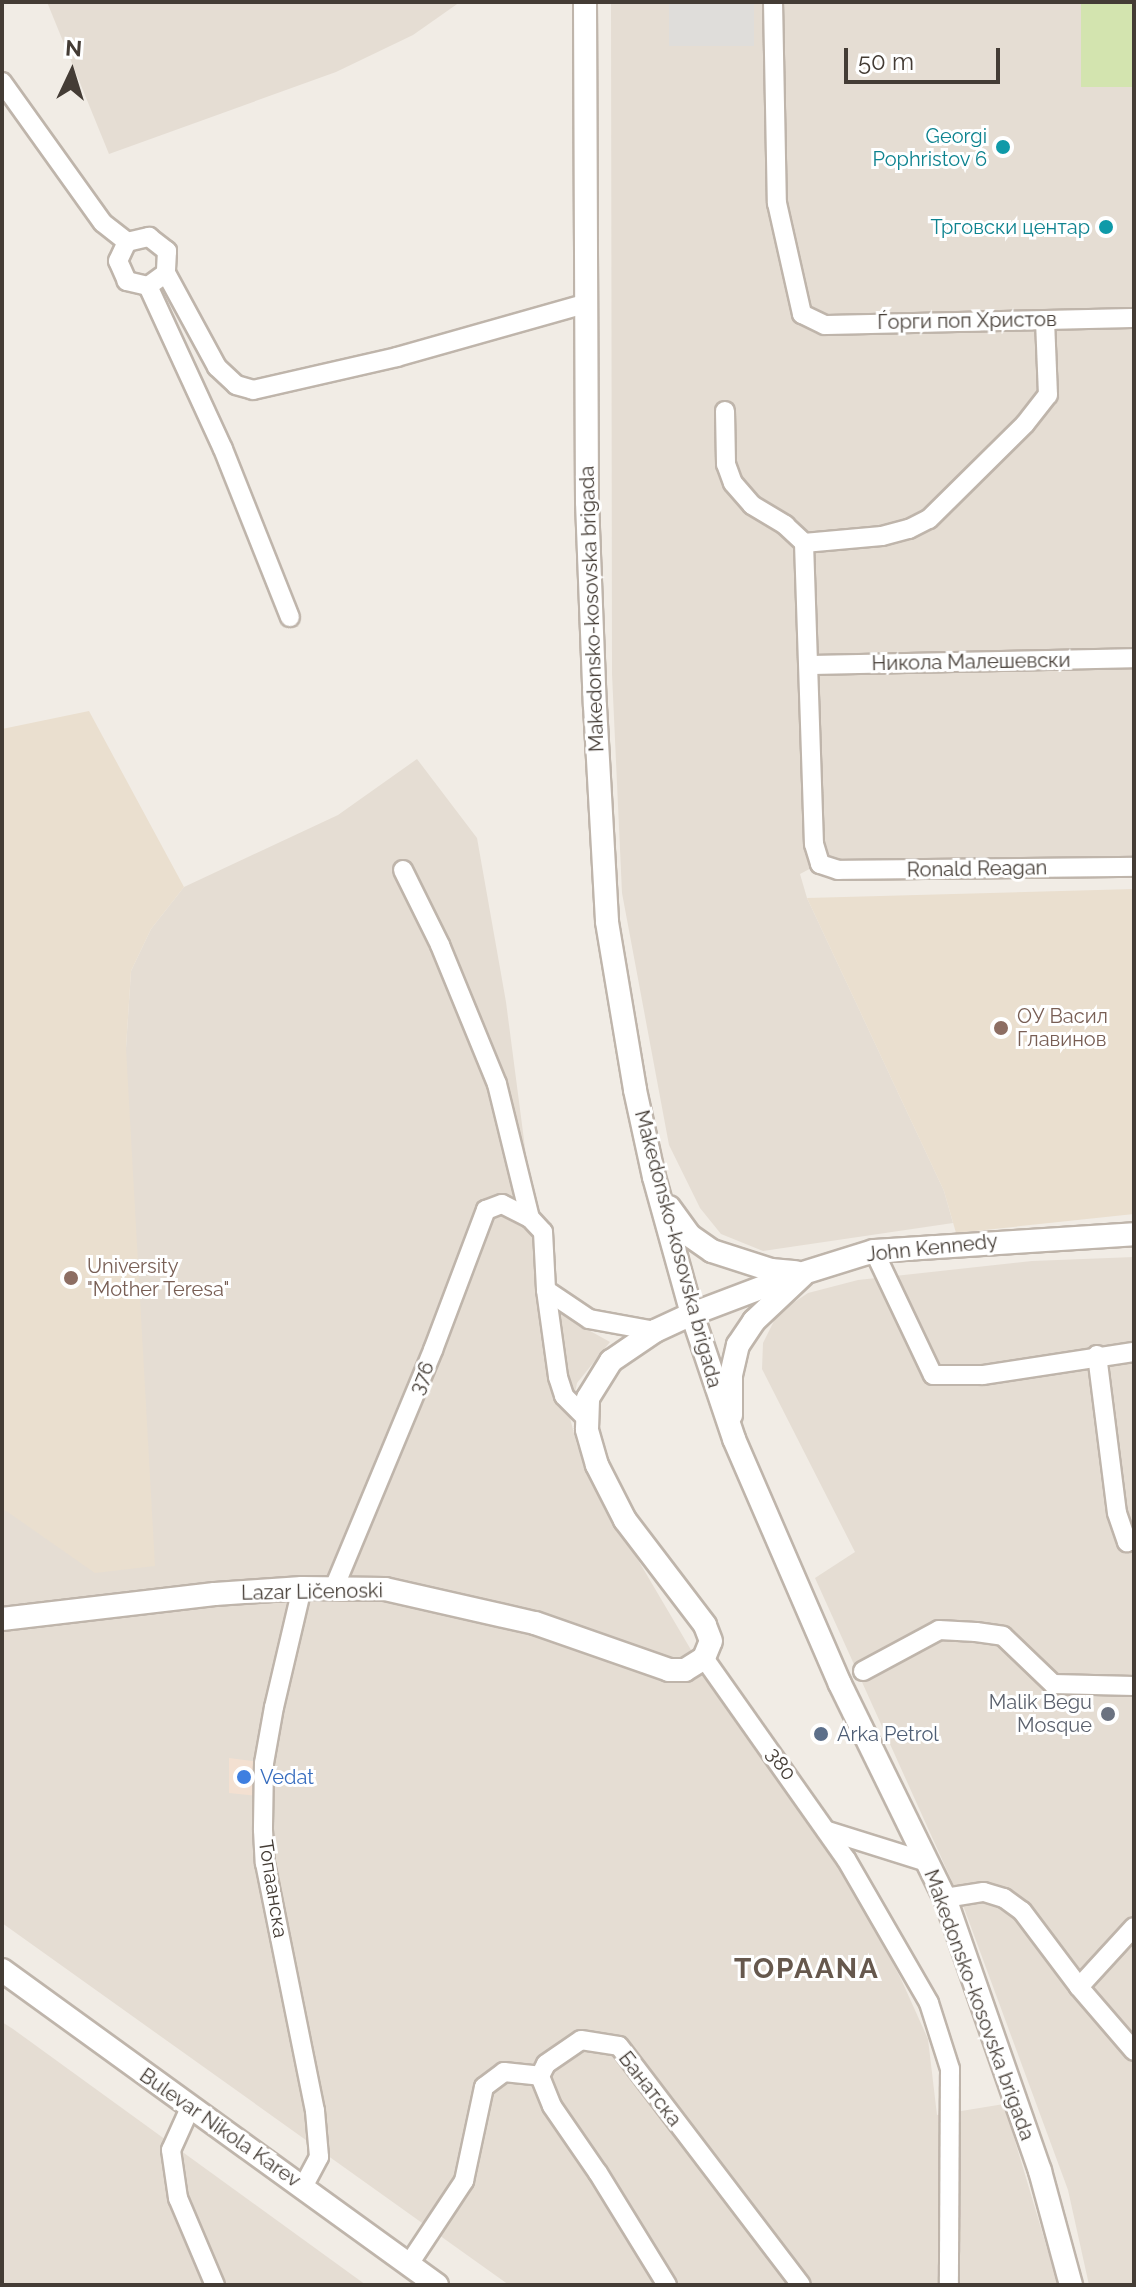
<!DOCTYPE html>
<meta charset="utf-8">
<style>
body{margin:0}
#map{position:relative;width:1136px;height:2287px;overflow:hidden;background:#f1ece5;font-family:Raleway,sans-serif}
div>[style]{position:absolute}
.residential>*{inset:0;background:#e5ddd3}
.commercial>*{inset:0;background:#f3e0d1}
.education>*{inset:0;background:#eadfcf}
.green>*{inset:0;background:#d3e4af;transform-origin:0 0}
.parking>*{inset:0;background:#dfddda;transform-origin:0 0}
.roads{filter:drop-shadow(2px 0 #bfb5ab) drop-shadow(-2px 0 #bfb5ab) drop-shadow(0 2px #bfb5ab) drop-shadow(0 -2px #bfb5ab)}
.minor>*{height:18px;margin:-9px;padding:0 9px;transform-origin:9px;border-radius:9px;background:#fff}
.tertiary>*{height:22px;margin:-11px;padding:0 11px;transform-origin:11px;border-radius:11px;background:#fff}
.dots>*{width:22px;height:22px;translate:-50% -50%;box-sizing:border-box;border:4px solid #fff;border-radius:50%}
span{translate:-50% -50%;white-space:nowrap;text-align:center;line-height:1.15;-webkit-text-stroke:6px #fff;paint-order:stroke}
.culture-label{font-size:20px;color:#0d838f}
.right{translate:-100% -50%;text-align:right}
.street-label{font-size:20px;color:#443c35}
.education-label{font-size:20px;color:#785e54}
.left{translate:0 -50%;text-align:left}
.worship-label{font-size:20px;color:#5b616d}
.service-label{font-size:20px;color:#4e5e75}
.shop-label{font-size:20px;color:#366cbe}
.district-label{font-size:28px;color:#66584d;font-weight:700;letter-spacing:2px}
.frame{position:absolute;inset:0;border:4px solid #443c35;pointer-events:none}
.north{position:absolute;left:32px;top:32px;width:80px;height:80px;-webkit-text-stroke:6px #fff;paint-order:stroke;rotate:4deg;font-size:22px;font-weight:700;line-height:32px;text-align:center;color:#443c35}
.north::after{content:'';display:block;margin:auto;width:28px;height:36px;background:#443c35;clip-path:polygon(50% 0,100% 100%,50% 72%,0 100%)}
.scale{position:absolute;left:844px;top:48px;width:156px;height:36px;box-sizing:border-box;border:4px solid #443c35;border-top:0;padding-left:10px;font-size:24px;line-height:28px;white-space:nowrap;color:#443c35;-webkit-text-stroke:6px #fff;paint-order:stroke}
</style>
<div id="map">
<div class="residential">
<div style="clip-path:polygon(47px 2px,460px 2px,413px 35px,336px 72px,109px 154px)"></div>
<div style="clip-path:polygon(611px 2px,1134px 2px,1134px 860px,849px 867px,830px 858px,800px 874px,807px 898px,944px 1191px,953px 1223px,763px 1251px,721px 1234px,700px 1208px,669px 1145px,622px 893px,612px 674px)"></div>
<div style="clip-path:polygon(417px 759px,477px 838px,506px 1002px,542px 1278px,565px 1317px,610px 1342px,577px 1383px,570px 1418px,577px 1445px,598px 1492px,707px 1677px,825px 1834px,901px 1979px,928px 2039px,937px 2115px,1004px 2104px,1058px 2285px,509px 2285px,2px 1923px,2px 1508px,11px 1513px,126px 1048px,131px 971px,151px 929px,184px 887px,338px 815px)"></div>
<div style="clip-path:polygon(1134px 1257px,1134px 2285px,1089px 2285px,1068px 2190px,964px 1908px,815px 1578px,855px 1552px,762px 1369px,763px 1343px,778px 1313px,808px 1293px,858px 1280px,1032px 1261px)"></div>
<div style="clip-path:polygon(2px 2022px,13px 2029px,366px 2285px,2px 2285px)"></div>
</div>
<div class="commercial">
<div style="clip-path:polygon(229px 1758px,259px 1762px,259px 1796px,229px 1793px)"></div>
</div>
<div class="education">
<div style="clip-path:polygon(89px 711px,184px 887px,151px 929px,131px 971px,126px 1048px,155px 1566px,95px 1573px,2px 1508px,2px 729px)"></div>
<div style="clip-path:polygon(1134px 889px,1134px 1214px,956px 1233px,944px 1191px,807px 898px)"></div>
</div>
<div class="green">
<div style="left:1081px;top:2px;width:53px;height:85px"></div>
</div>
<div class="parking">
<div style="left:669px;top:2px;width:85px;height:44px"></div>
</div>
<div class="roads">
<div class="minor">
<div style="left:773px;top:2px;width:201px;rotate:88.9deg"></div>
<div style="left:777px;top:203px;width:114px;rotate:77.3deg"></div>
<div style="left:802px;top:314px;width:25px;rotate:26deg"></div>
<div style="left:825px;top:325px;width:309px;rotate:-1.3deg"></div>
<div style="left:2px;top:82px;width:173px;rotate:54.4deg"></div>
<div style="left:103px;top:223px;width:31px;rotate:38deg"></div>
<div style="left:166px;top:273px;width:22px;rotate:144deg"></div>
<div style="left:148px;top:286px;width:22px;rotate:-167deg"></div>
<div style="left:127px;top:281px;width:22px;rotate:-114deg"></div>
<div style="left:118px;top:261px;width:21px;rotate:-65deg"></div>
<div style="left:127px;top:242px;width:23px;rotate:-13deg"></div>
<div style="left:149px;top:237px;width:23px;rotate:38deg"></div>
<div style="left:167px;top:251px;width:22px;rotate:93deg"></div>
<div style="left:166px;top:273px;width:107px;rotate:61.5deg"></div>
<div style="left:217px;top:367px;width:26px;rotate:43deg"></div>
<div style="left:236px;top:385px;width:18px;rotate:16deg"></div>
<div style="left:253px;top:390px;width:148px;rotate:-12.9deg"></div>
<div style="left:397px;top:357px;width:194px;rotate:-15.8deg"></div>
<div style="left:148px;top:286px;width:179px;rotate:65.3deg"></div>
<div style="left:223px;top:449px;width:181px;rotate:68.3deg"></div>
<div style="left:725px;top:411px;width:53px;rotate:88.9deg"></div>
<div style="left:726px;top:464px;width:20px;rotate:70deg"></div>
<div style="left:733px;top:483px;width:29px;rotate:49deg"></div>
<div style="left:752px;top:505px;width:39px;rotate:31deg"></div>
<div style="left:785px;top:525px;width:26px;rotate:43deg"></div>
<div style="left:804px;top:543px;width:78px;rotate:-5.1deg"></div>
<div style="left:882px;top:536px;width:28px;rotate:-15deg"></div>
<div style="left:909px;top:529px;width:22px;rotate:-27deg"></div>
<div style="left:929px;top:519px;width:135px;rotate:-44.7deg"></div>
<div style="left:1025px;top:424px;width:37px;rotate:-52deg"></div>
<div style="left:1048px;top:395px;width:75px;rotate:-92.3deg"></div>
<div style="left:804px;top:543px;width:301px;rotate:88.1deg"></div>
<div style="left:814px;top:844px;width:21px;rotate:73deg"></div>
<div style="left:820px;top:864px;width:19px;rotate:18deg"></div>
<div style="left:838px;top:870px;width:296px;rotate:-0.6deg"></div>
<div style="left:809px;top:665px;width:325px;rotate:-1.2deg"></div>
<div style="left:403px;top:870px;width:84px;rotate:63.7deg"></div>
<div style="left:440px;top:945px;width:150px;rotate:67.7deg"></div>
<div style="left:497px;top:1084px;width:138px;rotate:76.2deg"></div>
<div style="left:530px;top:1218px;width:19px;rotate:47deg"></div>
<div style="left:543px;top:1232px;width:58px;rotate:87deg"></div>
<div style="left:546px;top:1290px;width:88px;rotate:82.1deg"></div>
<div style="left:558px;top:1377px;width:20px;rotate:72deg"></div>
<div style="left:564px;top:1396px;width:30px;rotate:45deg"></div>
<div style="left:874px;top:1251px;width:137px;rotate:64.6deg"></div>
<div style="left:933px;top:1375px;width:50px"></div>
<div style="left:983px;top:1375px;width:153px;rotate:-8.7deg"></div>
<div style="left:546px;top:1290px;width:52px;rotate:34deg"></div>
<div style="left:589px;top:1319px;width:67px;rotate:10.3deg"></div>
<div style="left:1097px;top:1355px;width:159px;rotate:82.8deg"></div>
<div style="left:1117px;top:1513px;width:31px;rotate:71deg"></div>
<div style="left:1127px;top:1542px;width:8px;rotate:-30deg"></div>
<div style="left:302px;top:1588px;width:122px;rotate:103.2deg"></div>
<div style="left:274px;top:1707px;width:57px;rotate:100.1deg"></div>
<div style="left:264px;top:1763px;width:67px;rotate:90.9deg"></div>
<div style="left:263px;top:1830px;width:33px;rotate:87deg"></div>
<div style="left:265px;top:1863px;width:253px;rotate:78.6deg"></div>
<div style="left:315px;top:2111px;width:46px;rotate:85deg"></div>
<div style="left:319px;top:2157px;width:34px;rotate:118deg"></div>
<div style="left:334px;top:1588px;width:258px;rotate:-67.4deg"></div>
<div style="left:433px;top:1350px;width:150px;rotate:-69.3deg"></div>
<div style="left:486px;top:1210px;width:17px;rotate:-21deg"></div>
<div style="left:502px;top:1204px;width:31px;rotate:27deg"></div>
<div style="left:704px;top:1658px;width:246px;rotate:54.8deg"></div>
<div style="left:846px;top:1859px;width:166px;rotate:60deg"></div>
<div style="left:929px;top:2003px;width:69px;rotate:72.3deg"></div>
<div style="left:950px;top:2069px;width:216px;rotate:90.3deg"></div>
<div style="left:863px;top:1671px;width:86px;rotate:-28.3deg"></div>
<div style="left:939px;top:1630px;width:37px;rotate:3deg"></div>
<div style="left:976px;top:1632px;width:27px;rotate:8deg"></div>
<div style="left:1003px;top:1636px;width:69px;rotate:43.8deg"></div>
<div style="left:1053px;top:1684px;width:81px;rotate:1.4deg"></div>
<div style="left:828px;top:1831px;width:104px;rotate:17.4deg"></div>
<div style="left:945px;top:1898px;width:39px;rotate:-9deg"></div>
<div style="left:984px;top:1892px;width:21px;rotate:17deg"></div>
<div style="left:1004px;top:1898px;width:22px;rotate:36deg"></div>
<div style="left:1022px;top:1911px;width:95px;rotate:53.1deg"></div>
<div style="left:1079px;top:1987px;width:84px;rotate:49.3deg"></div>
<div style="left:1079px;top:1987px;width:81px;rotate:-47.5deg"></div>
<div style="left:190px;top:2108px;width:46px;rotate:114.3deg"></div>
<div style="left:171px;top:2150px;width:49px;rotate:81.7deg"></div>
<div style="left:178px;top:2198px;width:95px;rotate:67deg"></div>
<div style="left:409px;top:2264px;width:100px;rotate:-56.5deg"></div>
<div style="left:464px;top:2181px;width:96px;rotate:-78deg"></div>
<div style="left:484px;top:2087px;width:25px;rotate:-37deg"></div>
<div style="left:504px;top:2072px;width:36px;rotate:6deg"></div>
<div style="left:667px;top:2285px;width:132px;rotate:-121.6deg"></div>
<div style="left:598px;top:2173px;width:81px;rotate:-124.5deg"></div>
<div style="left:552px;top:2106px;width:32px;rotate:-112deg"></div>
<div style="left:540px;top:2076px;width:13px;rotate:-63deg"></div>
<div style="left:546px;top:2064px;width:42px;rotate:-34.4deg"></div>
<div style="left:581px;top:2040px;width:38px;rotate:9deg"></div>
<div style="left:619px;top:2046px;width:300px;rotate:52.7deg"></div>
</div>
<div class="tertiary">
<div style="left:585px;top:2px;width:500px;rotate:89.77deg"></div>
<div style="left:587px;top:502px;width:204px;rotate:87.8deg"></div>
<div style="left:595px;top:706px;width:216px;rotate:86.8deg"></div>
<div style="left:607px;top:922px;width:170px;rotate:80.5deg"></div>
<div style="left:635px;top:1090px;width:89px;rotate:77.7deg"></div>
<div style="left:654px;top:1177px;width:142px;rotate:74.5deg"></div>
<div style="left:692px;top:1314px;width:132px;rotate:71.4deg"></div>
<div style="left:734px;top:1439px;width:267px;rotate:66.6deg"></div>
<div style="left:840px;top:1684px;width:238px;rotate:63.9deg"></div>
<div style="left:945px;top:1898px;width:289px;rotate:70.8deg"></div>
<div style="left:1040px;top:2171px;width:118px;rotate:74.8deg"></div>
<div style="left:669px;top:1207px;width:34px;rotate:54deg"></div>
<div style="left:689px;top:1235px;width:28px;rotate:35deg"></div>
<div style="left:712px;top:1251px;width:62px;rotate:17.9deg"></div>
<div style="left:771px;top:1270px;width:25px;rotate:5deg"></div>
<div style="left:731px;top:1415px;width:40px;rotate:-90deg"></div>
<div style="left:731px;top:1375px;width:31px;rotate:-77deg"></div>
<div style="left:738px;top:1345px;width:29px;rotate:-56deg"></div>
<div style="left:754px;top:1321px;width:66px;rotate:-43.2deg"></div>
<div style="left:2px;top:1619px;width:214px;rotate:-6.7deg"></div>
<div style="left:215px;top:1594px;width:87px;rotate:-3.9deg"></div>
<div style="left:302px;top:1588px;width:83px;rotate:0.7deg"></div>
<div style="left:385px;top:1589px;width:154px;rotate:12.8deg"></div>
<div style="left:535px;top:1623px;width:142px;rotate:19.3deg"></div>
<div style="left:669px;top:1670px;width:16px"></div>
<div style="left:685px;top:1670px;width:22px;rotate:-32deg"></div>
<div style="left:704px;top:1658px;width:18px;rotate:-68deg"></div>
<div style="left:711px;top:1641px;width:17px;rotate:-111deg"></div>
<div style="left:705px;top:1625px;width:132px;rotate:-127.3deg"></div>
<div style="left:625px;top:1520px;width:62px;rotate:-117deg"></div>
<div style="left:597px;top:1465px;width:37px;rotate:-106deg"></div>
<div style="left:587px;top:1429px;width:31px;rotate:-88deg"></div>
<div style="left:588px;top:1398px;width:44px;rotate:-58.1deg"></div>
<div style="left:611px;top:1361px;width:53px;rotate:-34.3deg"></div>
<div style="left:655px;top:1331px;width:41px;rotate:-24.7deg"></div>
<div style="left:692px;top:1314px;width:98px;rotate:-20.8deg"></div>
<div style="left:784px;top:1279px;width:94px;rotate:-17.3deg"></div>
<div style="left:874px;top:1251px;width:261px;rotate:-3.7deg"></div>
<div style="left:2px;top:1970px;width:537px;rotate:35.91deg"></div>
</div>
</div>
<div class="dots">
<div style="left:1003px;top:147px;background:#0f9aa8"></div>
<div style="left:1106px;top:227px;background:#0f9aa8"></div>
<div style="left:1001px;top:1028px;background:#8d6e63"></div>
<div style="left:71px;top:1278px;background:#8d6e63"></div>
<div style="left:1108px;top:1714px;background:#6b7280"></div>
<div style="left:821px;top:1734px;background:#5c6f8a"></div>
<div style="left:244px;top:1777px;background:#3f7fe0"></div>
</div>
<div class="culture-label">
<span class="right" style="left:987px;top:148px">Georgi<br>Pophristov 6</span>
<span class="right" style="left:1090px;top:227px">Трговски центар</span>
</div>
<div class="street-label">
<span style="left:967px;top:321px;rotate:-1deg">Ѓорги поп Христов</span>
<span style="left:592px;top:609px;rotate:-92deg">Makedonsko-kosovska brigada</span>
<span style="left:971px;top:662px;rotate:-1deg">Никола Малешевски</span>
<span style="left:977px;top:869px;rotate:-1deg">Ronald Reagan</span>
<span style="left:932px;top:1248px;rotate:-6deg">John Kennedy</span>
<span style="left:678px;top:1249px;rotate:75deg">Makedonsko-kosovska brigada</span>
<span style="left:422px;top:1378px;rotate:-67deg">376</span>
<span style="left:312px;top:1592px;rotate:-1deg">Lazar Ličenoski</span>
<span style="left:781px;top:1764px;rotate:54deg">380</span>
<span style="left:273px;top:1889px;rotate:81deg">Топаанска</span>
<span style="left:979px;top:2005px;rotate:70deg">Makedonsko-kosovska brigada</span>
<span style="left:650px;top:2089px;rotate:52deg">Банатска</span>
<span style="left:220px;top:2128px;rotate:35deg">Bulevar Nikola Karev</span>
</div>
<div class="education-label">
<span class="left" style="left:1017px;top:1028px">ОУ Васил<br>Главинов</span>
<span class="left" style="left:87px;top:1278px">University<br>"Mother Teresa"</span>
</div>
<div class="worship-label">
<span class="right" style="left:1092px;top:1714px">Malik Begu<br>Mosque</span>
</div>
<div class="service-label">
<span class="left" style="left:837px;top:1734px">Arka Petrol</span>
</div>
<div class="shop-label">
<span class="left" style="left:260px;top:1777px">Vedat</span>
</div>
<div class="district-label">
<span style="left:807px;top:1969px">TOPAANA</span>
</div>
<div class="frame"></div>
<div class="north">N</div>
<div class="scale">50 m</div>
</div>
